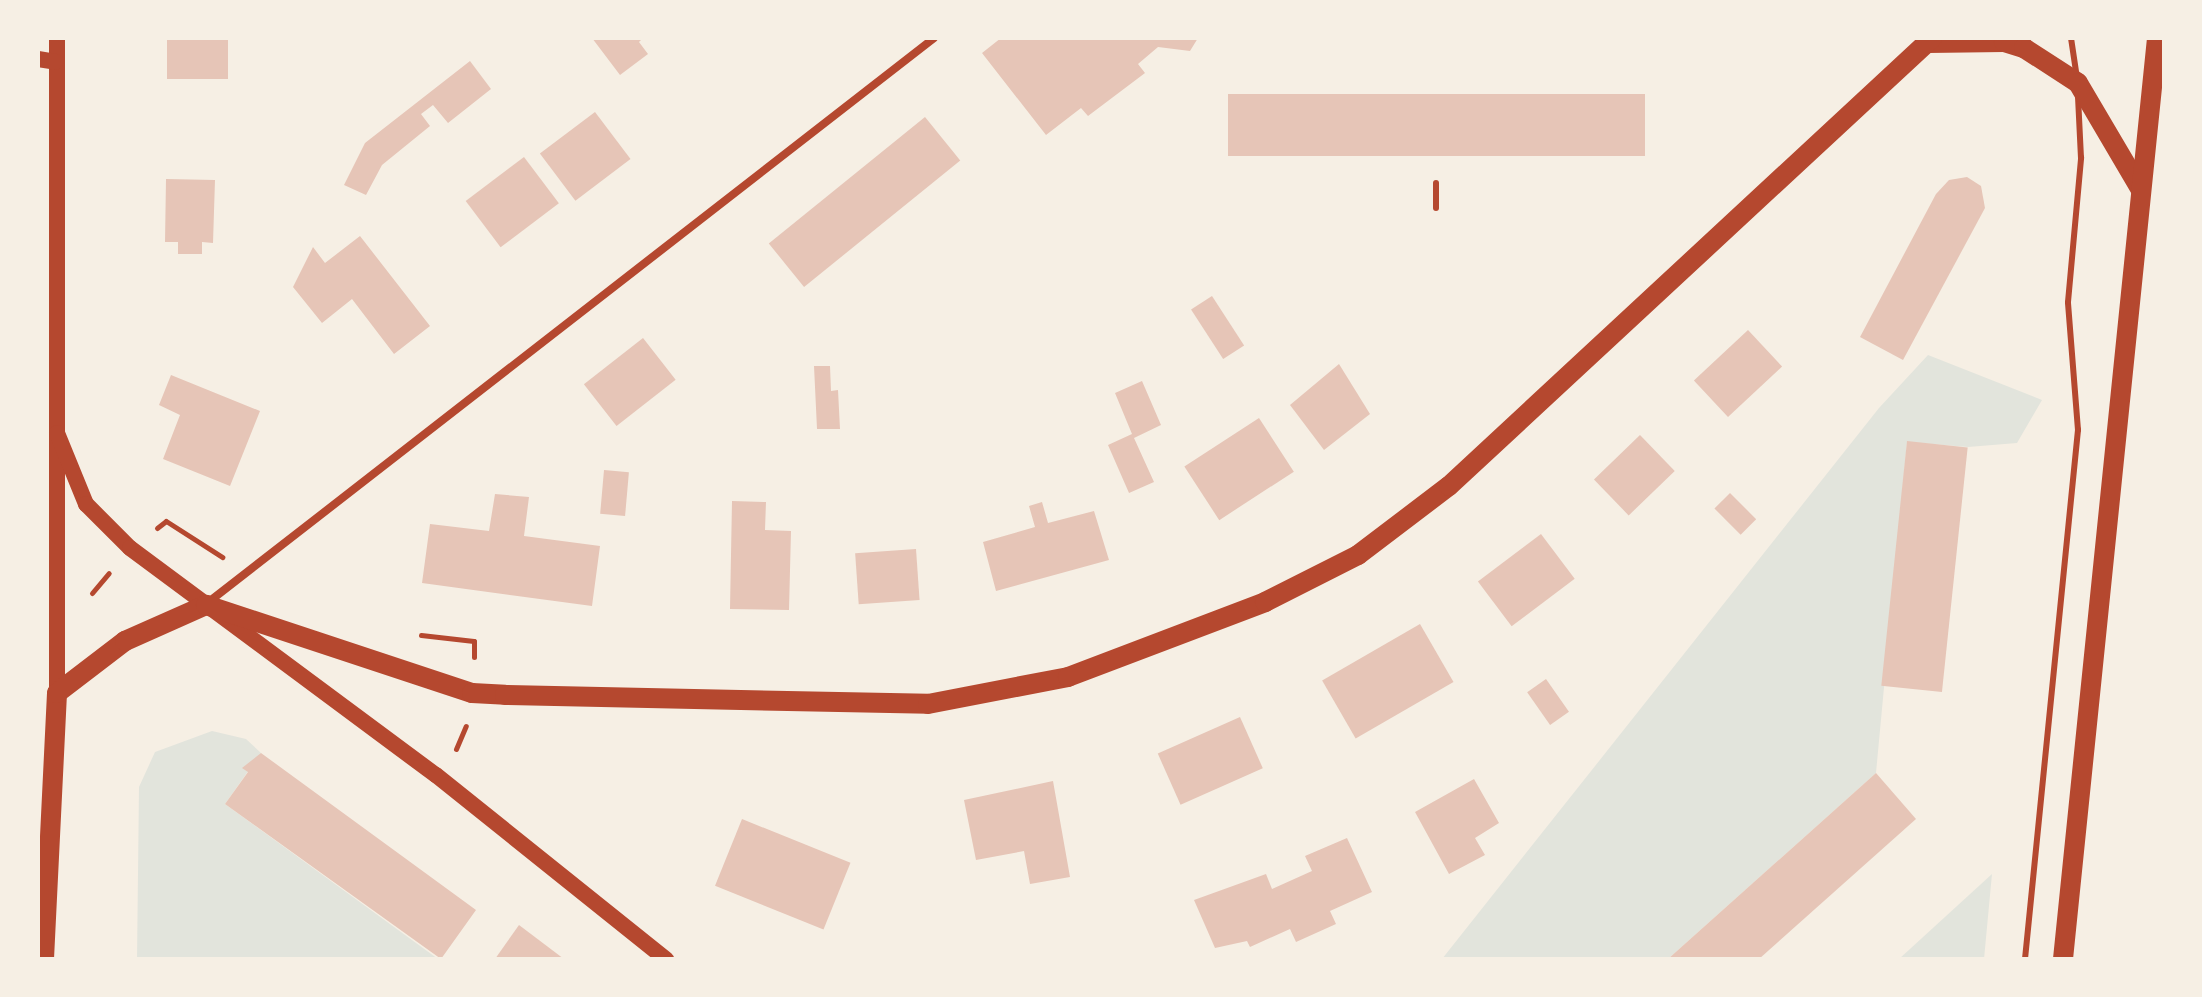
<!DOCTYPE html>
<style>
body{margin:0}
#map{position:relative;width:2202px;height:997px;overflow:hidden;background:#f6efe4;font-family:"Source Sans 3",sans-serif}
div>[style]{position:absolute}
.green>*{inset:0;background:#e2e4dc}
.building>*{inset:0;background:#e6c5b7;transform-origin:0 0}
.path>*{height:5px;margin:-2.5px;padding:0 2.5px;transform-origin:2.5px;border-radius:2.5px;background:#b5482f}
.service>*{height:6px;margin:-3px;padding:0 3px;transform-origin:3px;border-radius:3px;background:#b5482f}
.minor>*{height:8px;margin:-4px;padding:0 4px;transform-origin:4px;border-radius:4px;background:#b5482f}
.secondary>*{height:16px;margin:-8px;padding:0 8px;transform-origin:8px;border-radius:8px;background:#b5482f}
.primary>*{height:20px;margin:-10px;padding:0 10px;transform-origin:10px;border-radius:10px;background:#b5482f}
span{translate:-50% -50%;white-space:nowrap;text-align:center;line-height:1.15;-webkit-text-stroke:6px #f6efe4;paint-order:stroke}
.frame{position:absolute;inset:0;border:40px solid #f6efe4;pointer-events:none}
</style>
<div id="map">
<div class="green">
<div style="clip-path:polygon(1928px 355px,2042px 400px,2017px 443px,1968px 447px,1907px 442px,1876px 773px,1668px 959px,1442px 959px,1879px 408px)"></div>
<div style="clip-path:polygon(212px 731px,246px 739px,261px 753px,225px 804px,438px 959px,137px 959px,139px 787px,155px 752px)"></div>
<div style="clip-path:polygon(1992px 874px,1984px 959px,1899px 959px)"></div>
</div>
<div class="building">
<div style="left:167px;top:38px;width:61px;height:41px"></div>
<div style="clip-path:polygon(592px 38px,643px 38px,639px 42px,648px 54px,620px 75px)"></div>
<div style="clip-path:polygon(1001px 38px,1198px 38px,1190px 51px,1158px 47px,1138px 64px,1145px 73px,1088px 116px,1081px 108px,1046px 135px,982px 53px)"></div>
<div style="clip-path:polygon(470px 61px,491px 89px,448px 123px,433px 105px,421px 114px,430px 126px,382px 165px,366px 195px,344px 185px,365px 143px)"></div>
<div style="left:1645px;top:94px;width:62px;height:417px;rotate:90deg"></div>
<div style="left:595px;top:112px;width:59px;height:69px;rotate:53deg"></div>
<div style="left:925px;top:117px;width:56px;height:201px;rotate:51deg"></div>
<div style="left:524px;top:157px;width:58px;height:73px;rotate:53deg"></div>
<div style="clip-path:polygon(1967px 177px,1981px 186px,1985px 208px,1903px 360px,1860px 337px,1936px 194px,1949px 180px)"></div>
<div style="clip-path:polygon(166px 179px,215px 180px,213px 243px,202px 242px,202px 254px,178px 254px,178px 242px,165px 242px)"></div>
<div style="clip-path:polygon(360px 236px,430px 326px,394px 354px,352px 299px,322px 323px,293px 287px,313px 247px,325px 263px)"></div>
<div style="left:1212px;top:296px;width:59px;height:25px;rotate:57deg"></div>
<div style="left:1748px;top:330px;width:50px;height:74px;rotate:47deg"></div>
<div style="left:643px;top:338px;width:53px;height:75px;rotate:52deg"></div>
<div style="clip-path:polygon(1339px 364px,1370px 414px,1324px 450px,1290px 405px)"></div>
<div style="clip-path:polygon(814px 366px,830px 366px,831px 391px,838px 390px,840px 429px,817px 429px)"></div>
<div style="clip-path:polygon(171px 375px,260px 411px,230px 486px,163px 459px,180px 415px,159px 405px)"></div>
<div style="clip-path:polygon(1142px 381px,1161px 425px,1134px 438px,1154px 482px,1129px 493px,1108px 445px,1132px 434px,1115px 393px)"></div>
<div style="left:1259px;top:418px;width:64px;height:89px;rotate:57deg"></div>
<div style="left:1640px;top:435px;width:50px;height:64px;rotate:46deg"></div>
<div style="left:1907px;top:441px;width:61px;height:246px;rotate:6deg"></div>
<div style="left:604px;top:470px;width:25px;height:44px;rotate:5deg"></div>
<div style="left:1730px;top:493px;width:37px;height:22px;rotate:45deg"></div>
<div style="clip-path:polygon(495px 494px,529px 497px,524px 536px,600px 546px,592px 606px,422px 583px,430px 524px,489px 531px)"></div>
<div style="clip-path:polygon(732px 501px,766px 502px,765px 530px,791px 531px,789px 610px,730px 609px)"></div>
<div style="clip-path:polygon(1042px 502px,1048px 523px,1094px 511px,1109px 560px,996px 591px,983px 542px,1035px 527px,1029px 506px)"></div>
<div style="left:1541px;top:534px;width:56px;height:79px;rotate:53deg"></div>
<div style="left:916px;top:549px;width:51px;height:61px;rotate:86deg"></div>
<div style="left:1420px;top:624px;width:67px;height:113px;rotate:60deg"></div>
<div style="left:1546px;top:679px;width:40px;height:23px;rotate:55deg"></div>
<div style="left:1240px;top:717px;width:56px;height:90px;rotate:66deg"></div>
<div style="clip-path:polygon(261px 753px,476px 910px,441px 959px,225px 804px,248px 772px,242px 768px)"></div>
<div style="clip-path:polygon(1876px 773px,1916px 819px,1759px 959px,1668px 959px)"></div>
<div style="clip-path:polygon(1474px 779px,1499px 823px,1475px 838px,1485px 855px,1449px 874px,1415px 812px)"></div>
<div style="clip-path:polygon(1053px 781px,1070px 877px,1030px 884px,1024px 851px,976px 860px,964px 800px)"></div>
<div style="left:742px;top:819px;width:117px;height:72px;rotate:22deg"></div>
<div style="clip-path:polygon(1347px 838px,1372px 892px,1330px 911px,1336px 924px,1296px 942px,1290px 929px,1250px 947px,1247px 941px,1215px 948px,1194px 900px,1266px 874px,1272px 889px,1312px 871px,1305px 856px)"></div>
<div style="clip-path:polygon(519px 925px,564px 959px,495px 959px)"></div>
</div>
<div class="path">
<div style="left:157px;top:528px;width:11px;rotate:-38deg"></div>
<div style="left:166px;top:521px;width:67px;rotate:32.7deg"></div>
<div style="left:92px;top:593px;width:26px;rotate:-50deg"></div>
<div style="left:421px;top:635px;width:53px;rotate:6.5deg"></div>
<div style="left:474px;top:641px;width:16px;rotate:90deg"></div>
<div style="left:456px;top:749px;width:25px;rotate:-67deg"></div>
</div>
<div class="service">
<div style="left:2071px;top:38px;width:40px;rotate:81.5deg"></div>
<div style="left:1436px;top:183px;width:25px;rotate:90deg"></div>
<div style="left:2025px;top:959px;width:532px;rotate:-84.28deg"></div>
<div style="left:2078px;top:430px;width:128px;rotate:-94.5deg"></div>
<div style="left:2068px;top:302px;width:145px;rotate:-84.8deg"></div>
<div style="left:2081px;top:158px;width:61px;rotate:-92.8deg"></div>
</div>
<div class="minor">
<div style="left:206px;top:604px;width:922px;rotate:-37.86deg"></div>
</div>
<div class="secondary">
<div style="left:57px;top:38px;width:655px;rotate:90deg"></div>
<div style="left:38px;top:59px;width:18px;rotate:9deg"></div>
<div style="left:57px;top:433px;width:77px;rotate:67.8deg"></div>
<div style="left:86px;top:504px;width:62px;rotate:45deg"></div>
<div style="left:130px;top:548px;width:381px;rotate:36.6deg"></div>
<div style="left:436px;top:775px;width:295px;rotate:38.7deg"></div>
</div>
<div class="primary">
<div style="left:1928px;top:43px;width:76px;rotate:-0.8deg"></div>
<div style="left:2004px;top:42px;width:21px;rotate:17deg"></div>
<div style="left:2024px;top:48px;width:64px;rotate:32.9deg"></div>
<div style="left:2078px;top:83px;width:124px;rotate:59.5deg"></div>
<div style="left:44px;top:959px;width:266px;rotate:-87.2deg"></div>
<div style="left:57px;top:693px;width:86px;rotate:-37.4deg"></div>
<div style="left:125px;top:641px;width:89px;rotate:-24deg"></div>
<div style="left:206px;top:605px;width:280px;rotate:18.3deg"></div>
<div style="left:472px;top:693px;width:33px;rotate:3deg"></div>
<div style="left:505px;top:695px;width:423px;rotate:1.2deg"></div>
<div style="left:928px;top:704px;width:143px;rotate:-10.9deg"></div>
<div style="left:1068px;top:677px;width:211px;rotate:-20.8deg"></div>
<div style="left:1265px;top:602px;width:104px;rotate:-26.8deg"></div>
<div style="left:1358px;top:555px;width:114px;rotate:-37.2deg"></div>
<div style="left:1449px;top:486px;width:659px;rotate:-42.85deg"></div>
<div style="left:2063px;top:959px;width:926px;rotate:-84.17deg"></div>
</div>
<div class="frame"></div>
</div>
